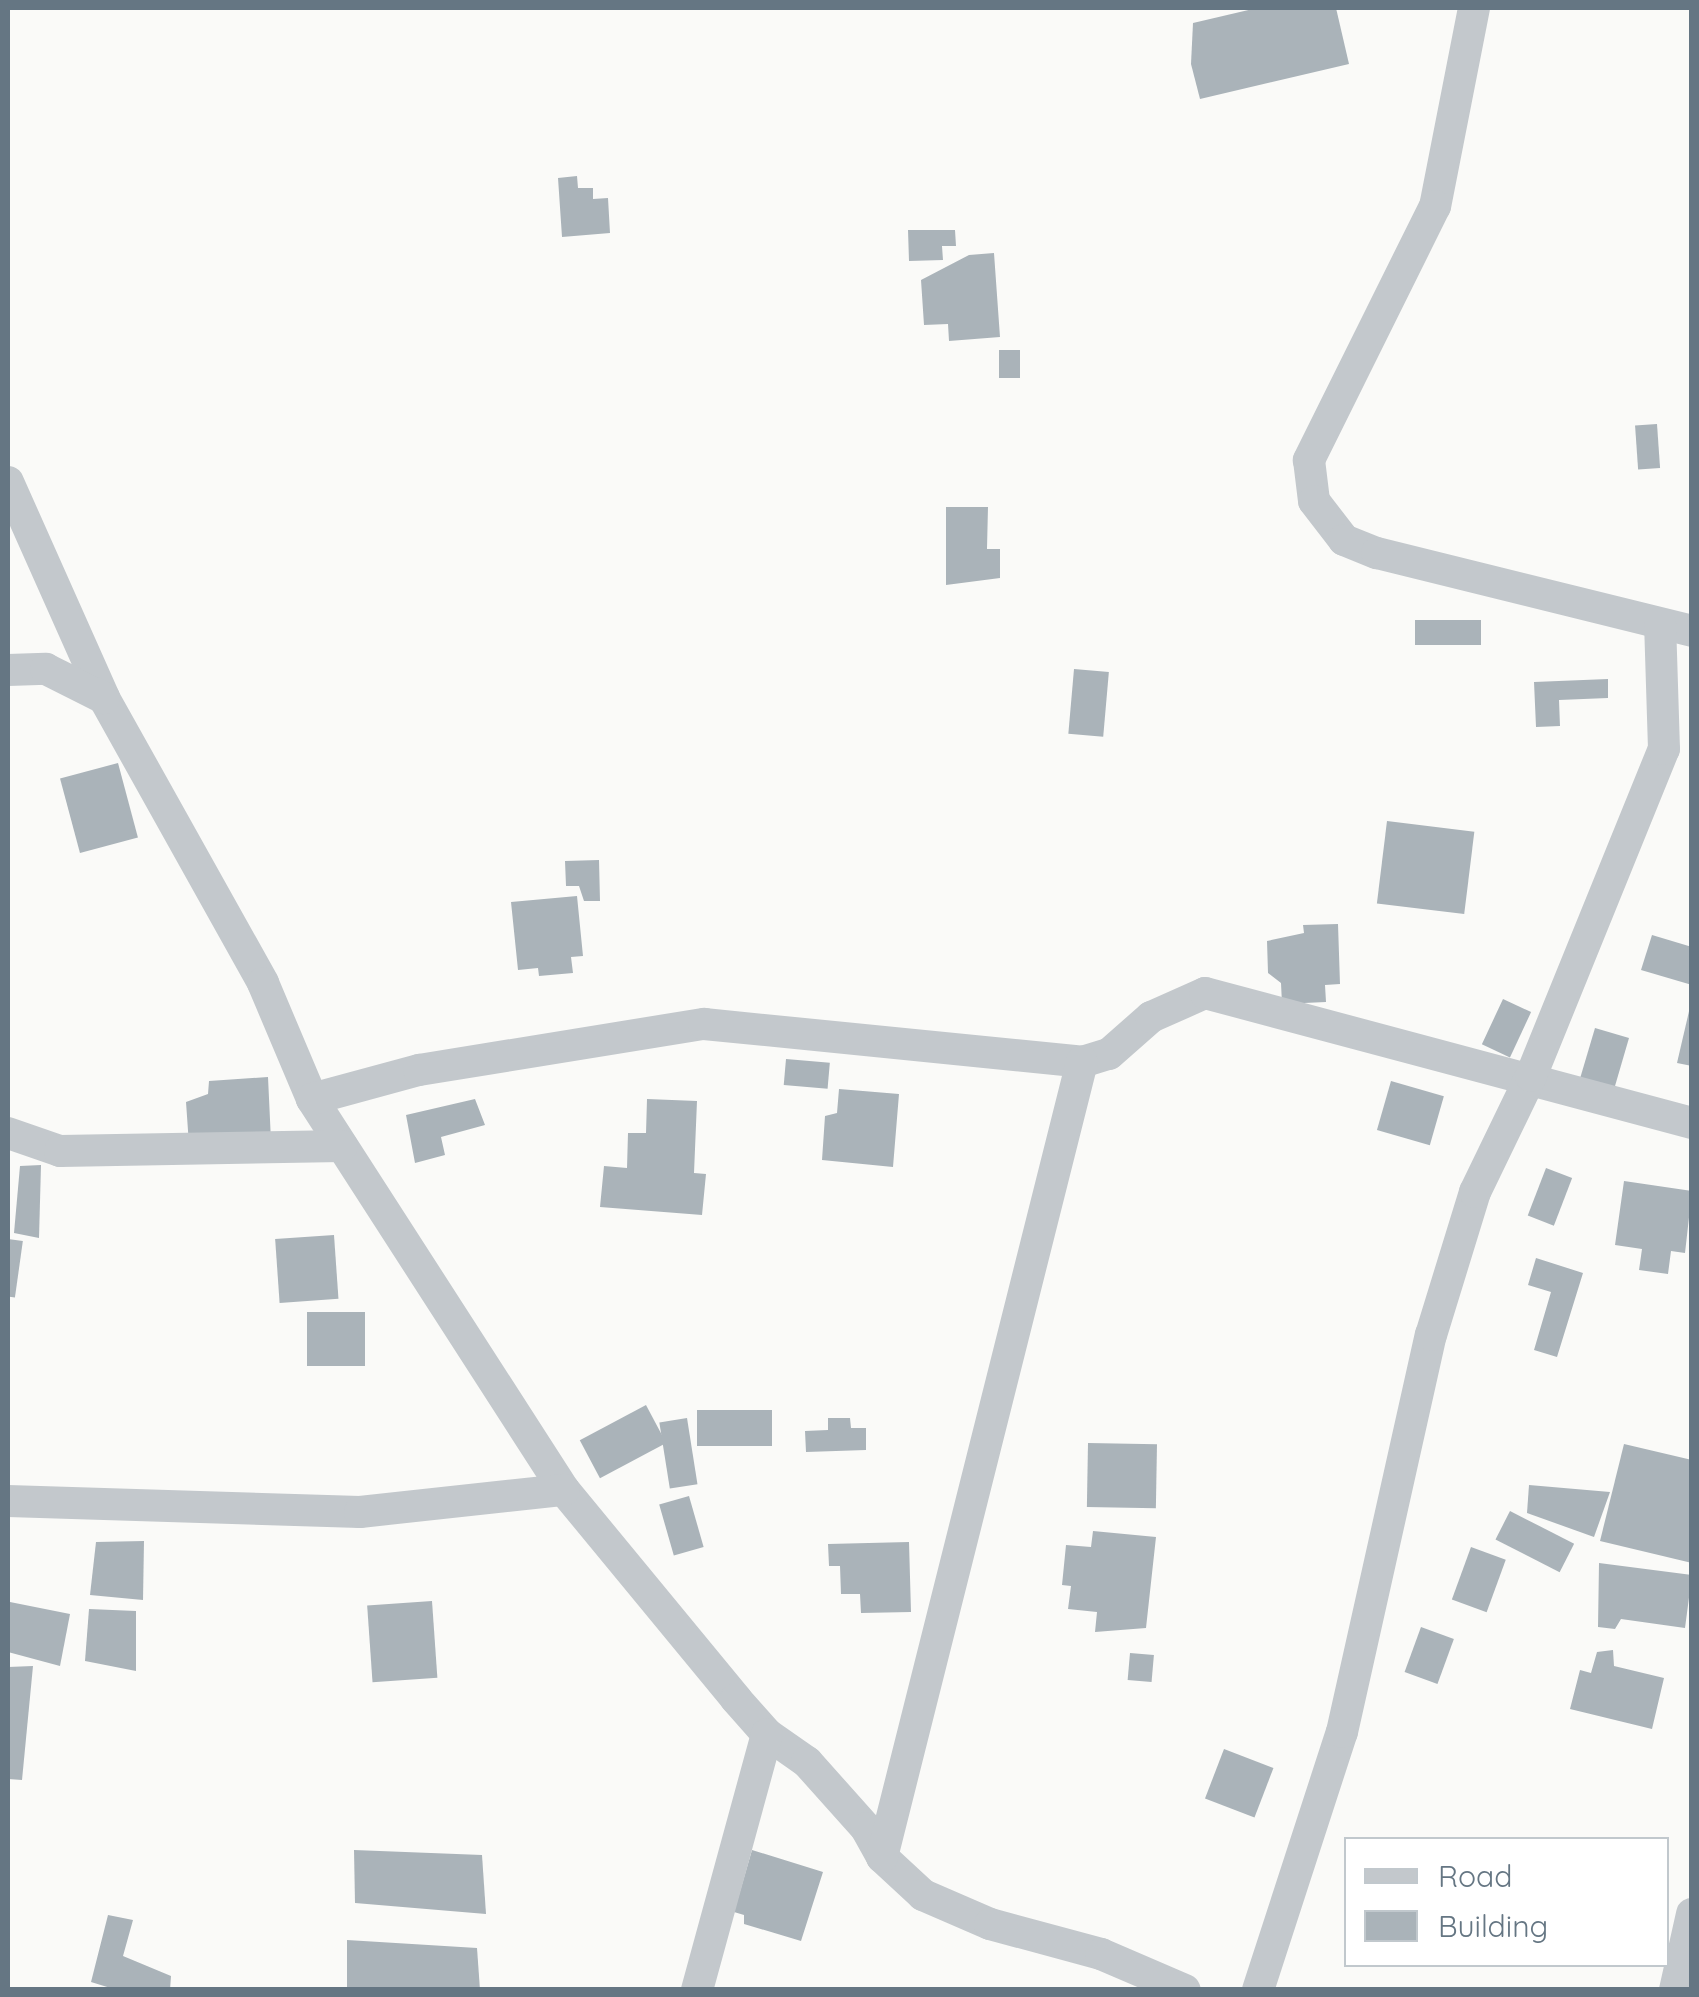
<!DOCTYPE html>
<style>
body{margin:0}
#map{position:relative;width:1699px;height:1997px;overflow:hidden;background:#fafaf8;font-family:Quicksand,sans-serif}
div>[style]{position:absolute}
.building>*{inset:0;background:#aab3b9;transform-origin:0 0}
.minor>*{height:32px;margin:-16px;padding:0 16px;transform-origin:16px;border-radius:16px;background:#c3c8cc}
span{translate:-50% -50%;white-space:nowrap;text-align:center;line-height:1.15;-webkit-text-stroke:10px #fff;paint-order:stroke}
.frame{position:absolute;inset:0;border:10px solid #657683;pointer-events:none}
.legend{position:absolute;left:1344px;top:1837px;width:325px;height:130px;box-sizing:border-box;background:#fff;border:2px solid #c1c8cd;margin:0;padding:12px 18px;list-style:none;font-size:30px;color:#657683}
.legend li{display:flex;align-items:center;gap:20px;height:50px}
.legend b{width:50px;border:2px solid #c1c8cd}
</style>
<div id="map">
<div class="building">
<div style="clip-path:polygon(1257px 8px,1336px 8px,1349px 64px,1200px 99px,1191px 64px,1193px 23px)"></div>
<div style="clip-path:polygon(577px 176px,578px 188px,593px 188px,593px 199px,608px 198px,610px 233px,562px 237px,558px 178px)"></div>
<div style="clip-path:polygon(908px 230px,955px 230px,956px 246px,942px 246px,943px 260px,909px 261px)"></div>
<div style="clip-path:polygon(994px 253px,1000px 337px,949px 341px,948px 324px,924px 325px,921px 280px,969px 255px)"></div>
<div style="left:999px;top:350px;width:21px;height:28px"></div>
<div style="left:1657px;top:424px;width:44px;height:22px;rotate:86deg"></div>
<div style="clip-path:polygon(946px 507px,988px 507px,987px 549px,1000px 549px,1000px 578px,946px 585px)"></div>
<div style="left:1415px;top:620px;width:66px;height:25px"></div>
<div style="left:1074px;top:669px;width:35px;height:65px;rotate:5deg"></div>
<div style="clip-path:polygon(1608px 679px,1608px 698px,1559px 700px,1560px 726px,1536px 727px,1534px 682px)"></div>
<div style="left:118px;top:763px;width:77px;height:60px;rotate:75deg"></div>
<div style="left:1387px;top:821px;width:88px;height:83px;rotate:7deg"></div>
<div style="clip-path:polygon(599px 860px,600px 901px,584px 901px,579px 886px,566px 886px,565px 861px)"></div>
<div style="clip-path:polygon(577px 896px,583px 956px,571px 957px,573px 973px,539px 976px,538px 968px,518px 970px,511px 902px)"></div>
<div style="clip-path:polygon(1338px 924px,1340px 984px,1325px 985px,1326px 1002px,1282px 1004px,1281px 983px,1268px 973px,1267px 941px,1304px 933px,1303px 925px)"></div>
<div style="clip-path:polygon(1652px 935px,1692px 947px,1692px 985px,1641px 970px)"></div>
<div style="left:1503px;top:999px;width:31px;height:50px;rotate:25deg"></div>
<div style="clip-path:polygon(1690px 1007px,1692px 1008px,1692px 1066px,1677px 1063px)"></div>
<div style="clip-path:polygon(1595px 1028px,1629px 1038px,1615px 1086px,1576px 1092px)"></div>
<div style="left:786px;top:1059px;width:44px;height:26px;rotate:5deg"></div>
<div style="clip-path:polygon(268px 1077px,271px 1141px,189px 1145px,186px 1102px,208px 1094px,209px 1081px)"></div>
<div style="left:1391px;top:1081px;width:55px;height:51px;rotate:16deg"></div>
<div style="clip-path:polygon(839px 1089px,899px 1094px,893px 1167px,822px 1160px,825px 1116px,837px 1113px)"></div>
<div style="clip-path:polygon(475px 1099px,485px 1125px,441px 1137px,445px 1155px,415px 1163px,406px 1115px)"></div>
<div style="clip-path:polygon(647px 1099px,697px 1101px,694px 1173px,706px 1174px,702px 1215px,600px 1207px,604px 1166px,627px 1168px,628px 1133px,646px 1133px)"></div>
<div style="clip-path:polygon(41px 1165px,39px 1238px,14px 1233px,20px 1166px)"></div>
<div style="left:1546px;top:1168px;width:28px;height:51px;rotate:21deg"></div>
<div style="clip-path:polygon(1624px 1181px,1692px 1191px,1685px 1253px,1671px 1251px,1668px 1274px,1639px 1270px,1642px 1249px,1615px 1245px)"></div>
<div style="left:334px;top:1235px;width:64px;height:59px;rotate:86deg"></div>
<div style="left:8px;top:1239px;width:15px;height:57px;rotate:8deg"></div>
<div style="clip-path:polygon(1536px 1258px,1583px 1273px,1557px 1357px,1534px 1350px,1551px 1292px,1528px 1285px)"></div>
<div style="left:307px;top:1312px;width:58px;height:54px"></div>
<div style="left:646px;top:1405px;width:43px;height:75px;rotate:62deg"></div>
<div style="left:772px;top:1410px;width:36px;height:75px;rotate:90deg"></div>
<div style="left:687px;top:1418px;width:67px;height:28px;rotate:81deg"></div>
<div style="clip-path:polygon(828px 1418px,850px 1418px,851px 1428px,866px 1428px,866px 1450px,806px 1452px,805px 1431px,828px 1430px)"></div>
<div style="left:1088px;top:1443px;width:69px;height:64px;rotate:1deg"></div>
<div style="clip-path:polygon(1624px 1444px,1692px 1460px,1692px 1563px,1600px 1541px)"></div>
<div style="clip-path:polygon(1529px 1485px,1610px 1492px,1594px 1537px,1527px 1513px)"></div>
<div style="left:689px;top:1496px;width:53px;height:31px;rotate:74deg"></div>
<div style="left:1510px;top:1511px;width:72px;height:32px;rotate:27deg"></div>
<div style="clip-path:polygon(1093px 1531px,1156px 1537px,1146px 1628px,1095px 1632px,1097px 1612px,1068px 1609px,1071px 1586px,1062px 1585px,1066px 1545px,1091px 1547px)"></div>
<div style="clip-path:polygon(144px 1541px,143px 1600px,90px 1595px,96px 1542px)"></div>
<div style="clip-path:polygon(909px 1542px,911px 1612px,861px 1613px,860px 1594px,841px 1594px,840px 1566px,829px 1566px,828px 1544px)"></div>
<div style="left:1471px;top:1547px;width:37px;height:56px;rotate:20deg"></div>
<div style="clip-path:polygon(1599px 1563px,1692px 1575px,1685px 1628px,1621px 1619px,1615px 1629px,1598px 1627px)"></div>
<div style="left:432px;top:1601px;width:77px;height:65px;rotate:86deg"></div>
<div style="clip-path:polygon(10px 1602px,70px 1614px,60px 1666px,8px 1652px)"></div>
<div style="clip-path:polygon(89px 1609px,136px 1611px,136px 1671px,85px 1661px)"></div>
<div style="left:1421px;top:1627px;width:35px;height:48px;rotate:20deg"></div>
<div style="clip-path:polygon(1613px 1650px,1614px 1666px,1664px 1678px,1652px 1729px,1570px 1709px,1580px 1670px,1591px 1673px,1597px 1652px)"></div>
<div style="left:1130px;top:1653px;width:24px;height:27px;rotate:5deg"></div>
<div style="clip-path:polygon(33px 1666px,22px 1780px,8px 1779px,8px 1667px)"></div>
<div style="left:1224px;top:1749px;width:53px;height:53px;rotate:21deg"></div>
<div style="clip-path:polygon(354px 1850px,482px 1855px,486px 1914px,355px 1903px)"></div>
<div style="clip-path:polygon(752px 1850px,823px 1872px,801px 1941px,744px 1924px,744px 1915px,734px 1912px)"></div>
<div style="clip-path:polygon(108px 1915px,133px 1920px,123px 1956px,171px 1976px,170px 1990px,117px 1990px,91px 1982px)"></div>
<div style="clip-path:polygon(347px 1940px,477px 1948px,480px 1990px,347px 1988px)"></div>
</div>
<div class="minor">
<div style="left:1474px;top:8px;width:202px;rotate:101.1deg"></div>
<div style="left:1435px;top:206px;width:284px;rotate:116.4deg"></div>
<div style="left:1309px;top:460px;width:41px;rotate:83deg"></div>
<div style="left:1314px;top:501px;width:49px;rotate:52.4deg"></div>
<div style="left:1344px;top:540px;width:35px;rotate:22deg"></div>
<div style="left:1377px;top:553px;width:325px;rotate:13.9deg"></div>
<div style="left:8px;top:482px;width:236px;rotate:66deg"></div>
<div style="left:104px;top:698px;width:326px;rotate:60.8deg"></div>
<div style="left:263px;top:983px;width:126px;rotate:67.1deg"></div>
<div style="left:312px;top:1099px;width:465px;rotate:57.2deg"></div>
<div style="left:564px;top:1490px;width:271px;rotate:50.5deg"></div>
<div style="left:736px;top:1699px;width:47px;rotate:48.5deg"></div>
<div style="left:767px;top:1734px;width:49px;rotate:35deg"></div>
<div style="left:807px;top:1762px;width:89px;rotate:48.2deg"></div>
<div style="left:866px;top:1828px;width:33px;rotate:61deg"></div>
<div style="left:882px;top:1857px;width:56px;rotate:42.8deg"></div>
<div style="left:923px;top:1895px;width:73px;rotate:23.4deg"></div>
<div style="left:990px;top:1924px;width:115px;rotate:15.1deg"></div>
<div style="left:1101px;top:1954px;width:91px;rotate:23.2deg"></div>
<div style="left:8px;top:670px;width:38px;rotate:-2deg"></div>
<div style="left:46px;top:669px;width:65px;rotate:26.6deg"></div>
<div style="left:312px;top:1099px;width:111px;rotate:-15.2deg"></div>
<div style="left:419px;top:1070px;width:289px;rotate:-9.2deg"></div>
<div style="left:704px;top:1024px;width:380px;rotate:5.7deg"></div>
<div style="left:1082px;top:1062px;width:28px;rotate:-17deg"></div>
<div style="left:1109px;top:1054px;width:56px;rotate:-41.4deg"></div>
<div style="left:1151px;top:1017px;width:59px;rotate:-24deg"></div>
<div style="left:1205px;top:993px;width:504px;rotate:14.95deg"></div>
<div style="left:8px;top:1133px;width:55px;rotate:19.1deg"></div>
<div style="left:60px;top:1151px;width:282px;rotate:-1deg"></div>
<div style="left:8px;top:1501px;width:352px;rotate:1.8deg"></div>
<div style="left:360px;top:1512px;width:205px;rotate:-6.2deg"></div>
<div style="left:882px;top:1857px;width:820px;rotate:-75.88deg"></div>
<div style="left:697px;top:1990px;width:265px;rotate:-74.7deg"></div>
<div style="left:1258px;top:1990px;width:271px;rotate:-72deg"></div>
<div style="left:1342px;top:1732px;width:407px;rotate:-77.4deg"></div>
<div style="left:1431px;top:1335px;width:150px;rotate:-72.9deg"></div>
<div style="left:1475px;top:1192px;width:129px;rotate:-64.2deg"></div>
<div style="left:1531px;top:1076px;width:353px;rotate:-67.9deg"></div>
<div style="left:1664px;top:749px;width:125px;rotate:-91.8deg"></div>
<div style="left:1675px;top:1990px;width:78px;rotate:-77.4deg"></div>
</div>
<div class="frame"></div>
<ul class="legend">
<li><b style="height:12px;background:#c3c8cc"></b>Road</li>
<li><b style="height:28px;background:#aab3b9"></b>Building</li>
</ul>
</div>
